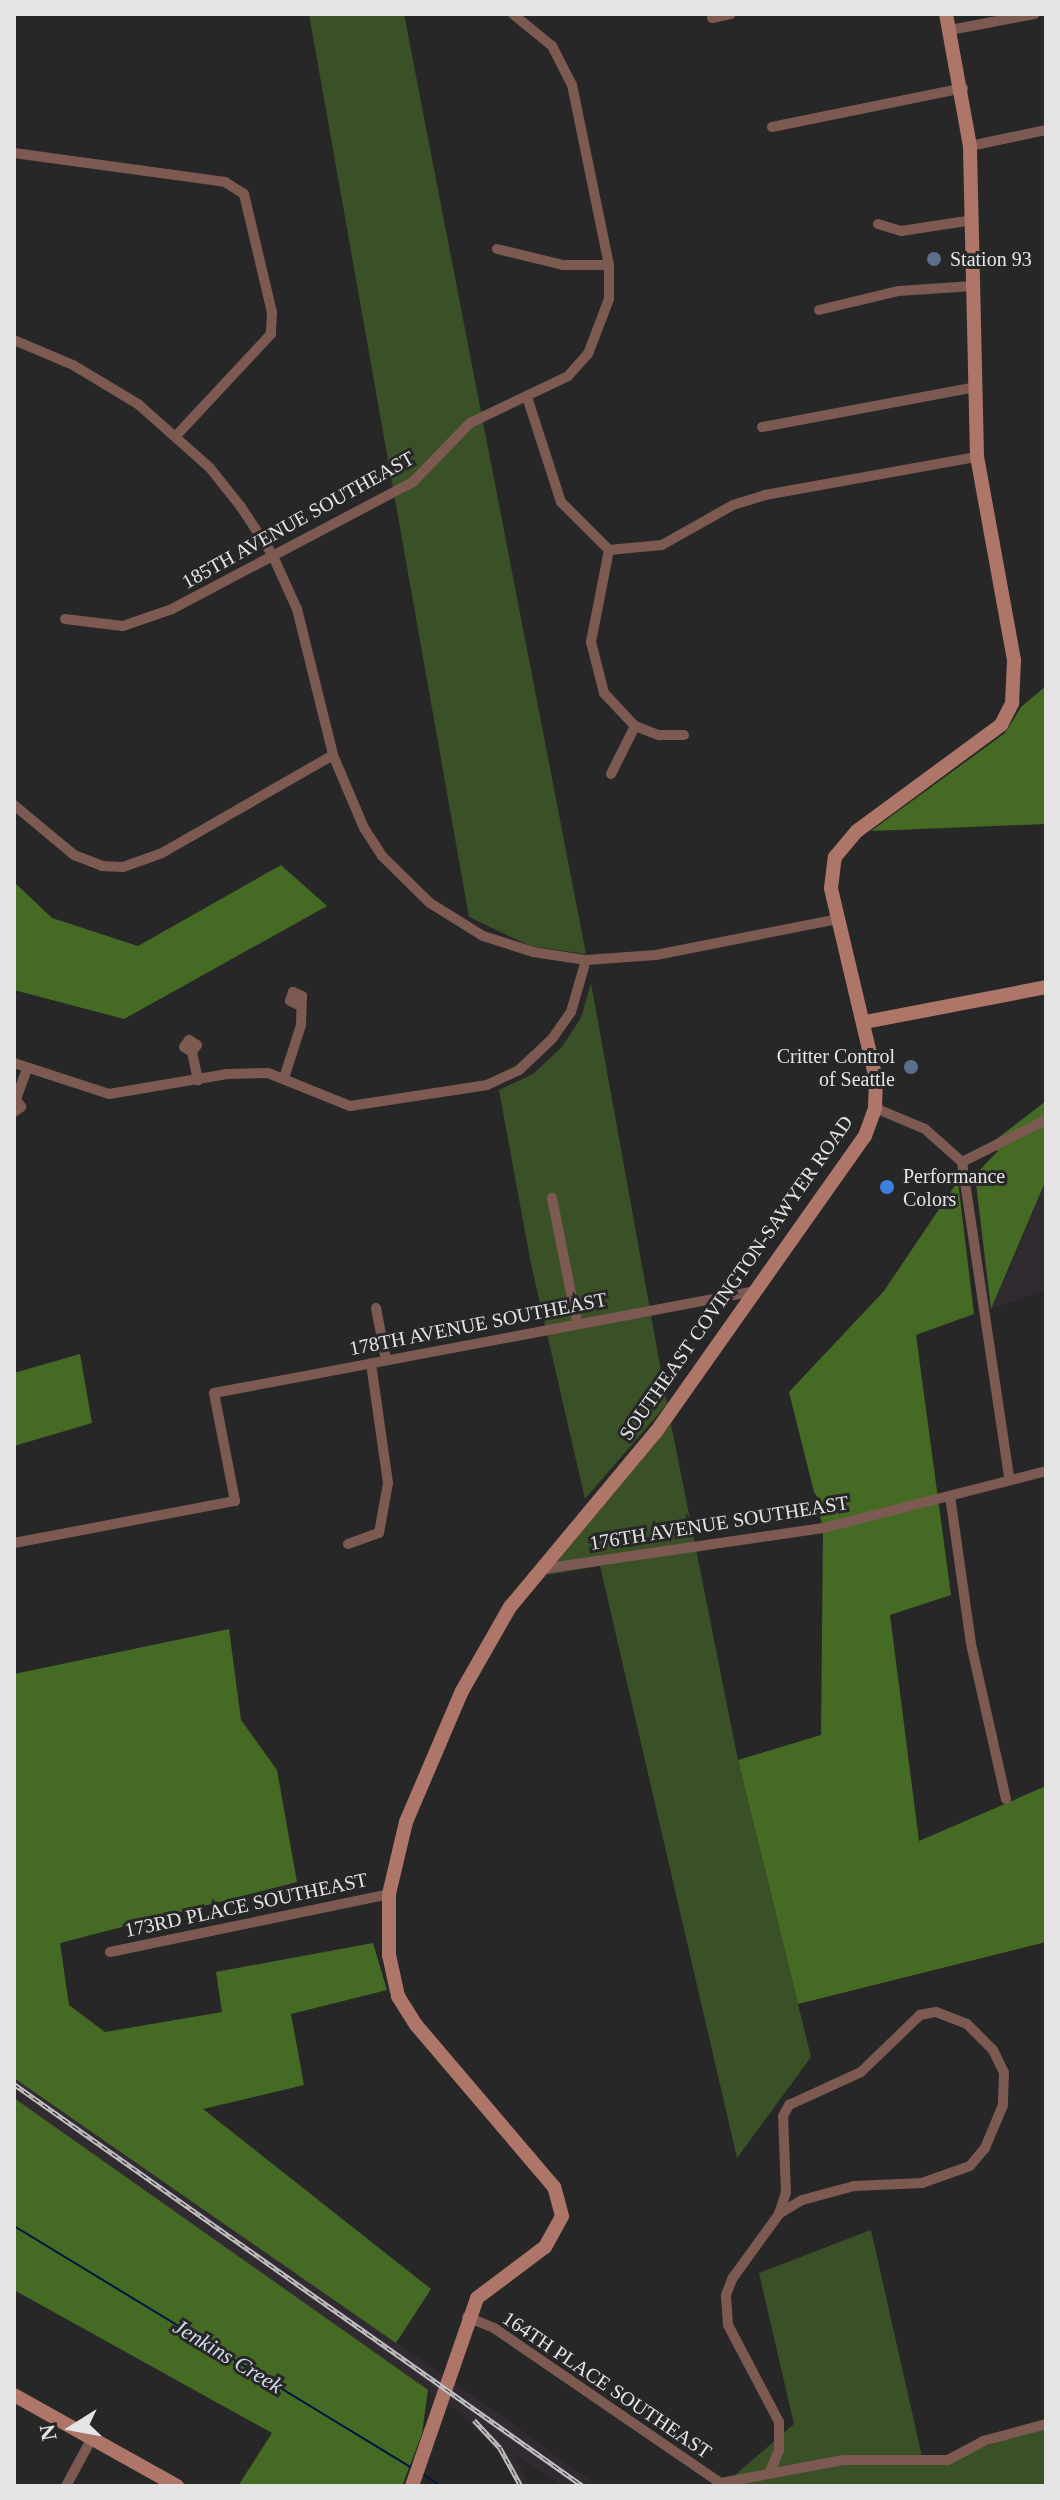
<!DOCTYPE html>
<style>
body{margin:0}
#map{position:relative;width:1060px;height:2500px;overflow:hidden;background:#282728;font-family:"Times New Roman",serif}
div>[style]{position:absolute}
.built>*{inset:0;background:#312a31}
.green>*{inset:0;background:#3a5128}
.forest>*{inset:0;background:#456a24}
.stream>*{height:2px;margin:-1px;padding:0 1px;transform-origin:1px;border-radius:1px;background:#00153e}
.street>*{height:10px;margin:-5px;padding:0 5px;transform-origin:5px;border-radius:5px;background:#7d5a51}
.secondary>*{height:14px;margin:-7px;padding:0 7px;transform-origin:7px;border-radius:7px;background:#ae7668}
.rail>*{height:5px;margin-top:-2.5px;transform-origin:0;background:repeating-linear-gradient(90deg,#282728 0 6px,#c1c0c1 0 12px);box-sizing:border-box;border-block:2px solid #c1c0c1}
.dots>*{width:22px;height:22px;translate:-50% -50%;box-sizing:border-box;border:4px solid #282728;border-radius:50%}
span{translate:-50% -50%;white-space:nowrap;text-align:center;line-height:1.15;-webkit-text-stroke:6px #282728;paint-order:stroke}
.poi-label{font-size:20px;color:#e6e5e6}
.left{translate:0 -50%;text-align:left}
.right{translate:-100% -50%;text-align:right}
.street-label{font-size:20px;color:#e6e5e6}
.water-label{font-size:22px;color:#d0dcee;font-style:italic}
.frame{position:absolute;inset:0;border:16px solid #e6e5e6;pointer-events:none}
.north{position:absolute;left:32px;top:2388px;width:80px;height:80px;-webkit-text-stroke:6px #282728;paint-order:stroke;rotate:259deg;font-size:22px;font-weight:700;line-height:32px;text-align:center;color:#e6e5e6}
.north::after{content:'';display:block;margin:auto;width:28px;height:36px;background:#e6e5e6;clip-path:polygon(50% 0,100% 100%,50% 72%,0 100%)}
</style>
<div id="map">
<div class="built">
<div style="clip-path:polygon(1046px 1180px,1046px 1290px,991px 1309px,1011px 1266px)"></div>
<div style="clip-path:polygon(14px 2078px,498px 2413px,597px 2486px,561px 2486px,514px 2453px,529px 2486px,517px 2486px,500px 2454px,463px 2415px,53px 2127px,14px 2098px)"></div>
</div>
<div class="green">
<div style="clip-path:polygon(309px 14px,404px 14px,586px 954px,530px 946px,469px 917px)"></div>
<div style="clip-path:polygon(591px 983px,667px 1404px,585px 1499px,531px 1264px,499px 1090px,533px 1074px,561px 1048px,581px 1018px)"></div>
<div style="clip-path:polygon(671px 1424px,738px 1760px,811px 2057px,737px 2158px,600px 1566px,546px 1575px)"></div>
<div style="clip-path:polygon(871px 2230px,923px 2461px,948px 2460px,1046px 2424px,1046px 2486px,732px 2486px,727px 2482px,794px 2424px,759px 2273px)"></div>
</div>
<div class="forest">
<div style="clip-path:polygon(1046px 686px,1046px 824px,871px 831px,1005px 733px,1021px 707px)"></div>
<div style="clip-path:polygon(281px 865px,327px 906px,124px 1019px,14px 990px,14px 882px,52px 918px,138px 946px)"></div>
<div style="clip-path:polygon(1046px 1101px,1046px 1180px,991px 1309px,975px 1175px,998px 1151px,994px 1141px)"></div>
<div style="clip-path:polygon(958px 1181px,974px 1314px,916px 1335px,951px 1595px,890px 1615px,919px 1841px,1046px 1786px,1046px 1942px,798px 2004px,738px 1760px,821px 1735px,823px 1528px,789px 1392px,884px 1291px)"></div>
<div style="clip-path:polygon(80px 1354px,92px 1423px,14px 1446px,14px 1373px)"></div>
<div style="clip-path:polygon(229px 1629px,241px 1720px,277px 1770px,297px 1882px,60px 1943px,69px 2005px,105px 2032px,222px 2012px,216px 1972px,373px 1943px,387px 1990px,291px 2014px,304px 2085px,203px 2109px,431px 2289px,396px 2343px,14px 2078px,14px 1674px)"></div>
<div style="clip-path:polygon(14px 2098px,428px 2390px,422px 2434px,402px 2486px,238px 2486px,272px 2433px,14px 2290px)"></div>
</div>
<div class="stream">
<div style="left:14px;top:2226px;width:467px;rotate:31.3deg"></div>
<div style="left:422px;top:2474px;width:22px;rotate:32deg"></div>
</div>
<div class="street">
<div style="left:712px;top:18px;width:19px;rotate:-12deg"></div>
<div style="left:950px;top:30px;width:86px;rotate:-10.7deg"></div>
<div style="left:772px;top:127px;width:195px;rotate:-11.5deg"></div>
<div style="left:970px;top:146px;width:78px;rotate:-11.9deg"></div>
<div style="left:14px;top:153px;width:213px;rotate:7.8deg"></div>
<div style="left:225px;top:182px;width:22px;rotate:32deg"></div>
<div style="left:244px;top:194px;width:121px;rotate:76.7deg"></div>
<div style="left:272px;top:312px;width:22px;rotate:93deg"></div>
<div style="left:271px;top:334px;width:139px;rotate:133deg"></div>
<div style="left:878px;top:224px;width:24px;rotate:17deg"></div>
<div style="left:901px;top:231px;width:73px;rotate:-8.7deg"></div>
<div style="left:497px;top:249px;width:68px;rotate:13.6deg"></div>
<div style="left:563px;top:265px;width:46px"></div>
<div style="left:819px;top:310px;width:81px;rotate:-13.5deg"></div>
<div style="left:898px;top:291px;width:76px;rotate:-3.8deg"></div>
<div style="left:14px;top:340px;width:64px;rotate:23deg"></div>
<div style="left:73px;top:365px;width:76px;rotate:31deg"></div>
<div style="left:138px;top:404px;width:96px;rotate:41.6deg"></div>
<div style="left:210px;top:468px;width:50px;rotate:51.5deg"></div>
<div style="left:241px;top:507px;width:56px;rotate:56.6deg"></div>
<div style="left:272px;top:554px;width:60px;rotate:65.6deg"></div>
<div style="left:297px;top:609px;width:150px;rotate:76.1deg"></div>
<div style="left:333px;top:755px;width:79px;rotate:67deg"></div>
<div style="left:364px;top:828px;width:33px;rotate:57deg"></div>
<div style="left:382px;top:856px;width:67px;rotate:44.4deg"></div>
<div style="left:430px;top:903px;width:62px;rotate:31.9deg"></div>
<div style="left:483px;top:936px;width:52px;rotate:17.7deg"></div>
<div style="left:533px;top:952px;width:54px;rotate:8.6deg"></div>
<div style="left:586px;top:960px;width:70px;rotate:-4.1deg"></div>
<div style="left:656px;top:955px;width:186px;rotate:-11.2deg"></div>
<div style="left:528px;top:400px;width:107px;rotate:72.1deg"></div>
<div style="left:561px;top:502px;width:68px;rotate:45deg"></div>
<div style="left:609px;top:550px;width:94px;rotate:101.1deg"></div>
<div style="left:591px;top:642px;width:53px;rotate:75.7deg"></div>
<div style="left:604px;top:693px;width:45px;rotate:46.8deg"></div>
<div style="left:635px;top:726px;width:26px;rotate:21deg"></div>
<div style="left:659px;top:735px;width:25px"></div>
<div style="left:762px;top:427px;width:217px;rotate:-10.6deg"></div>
<div style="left:609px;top:550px;width:53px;rotate:-5.4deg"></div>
<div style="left:662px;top:545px;width:81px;rotate:-29.4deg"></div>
<div style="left:733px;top:505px;width:34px;rotate:-17deg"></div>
<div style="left:765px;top:495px;width:215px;rotate:-10.2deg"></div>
<div style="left:65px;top:619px;width:58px;rotate:6.9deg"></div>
<div style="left:123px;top:626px;width:52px;rotate:-19.1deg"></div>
<div style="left:172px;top:609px;width:272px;rotate:-27.8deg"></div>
<div style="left:413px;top:482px;width:82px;rotate:-46deg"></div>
<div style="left:470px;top:423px;width:109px;rotate:-25.6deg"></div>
<div style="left:568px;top:376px;width:30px;rotate:-48deg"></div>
<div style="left:588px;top:354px;width:59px;rotate:-69.1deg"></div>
<div style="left:609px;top:299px;width:34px;rotate:-90deg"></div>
<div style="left:609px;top:265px;width:184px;rotate:-101.6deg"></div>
<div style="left:572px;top:85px;width:44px;rotate:-117.1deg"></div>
<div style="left:552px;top:46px;width:50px;rotate:-140.6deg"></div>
<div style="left:611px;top:774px;width:54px;rotate:-63.4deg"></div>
<div style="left:14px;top:805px;width:78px;rotate:39.8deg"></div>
<div style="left:74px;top:855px;width:30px;rotate:21deg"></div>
<div style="left:102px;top:866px;width:21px;rotate:3deg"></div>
<div style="left:123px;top:867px;width:41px;rotate:-19.7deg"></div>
<div style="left:162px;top:853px;width:197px;rotate:-29.8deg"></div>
<div style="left:192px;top:1052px;width:9px;rotate:-148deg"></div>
<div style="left:184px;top:1047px;width:9px;rotate:-54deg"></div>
<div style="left:189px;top:1040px;width:9px;rotate:32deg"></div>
<div style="left:197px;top:1045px;width:9px;rotate:126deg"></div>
<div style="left:192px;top:1052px;width:29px;rotate:78deg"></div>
<div style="left:14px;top:1063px;width:100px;rotate:18.1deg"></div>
<div style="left:109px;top:1094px;width:120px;rotate:-9.6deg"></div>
<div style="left:227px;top:1074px;width:41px;rotate:-1.4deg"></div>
<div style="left:268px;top:1073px;width:88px;rotate:21.9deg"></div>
<div style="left:350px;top:1106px;width:139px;rotate:-8.7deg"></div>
<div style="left:487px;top:1085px;width:35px;rotate:-25deg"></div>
<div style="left:519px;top:1070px;width:45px;rotate:-43.2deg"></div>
<div style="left:552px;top:1039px;width:33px;rotate:-55deg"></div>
<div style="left:571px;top:1012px;width:54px;rotate:-73.9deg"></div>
<div style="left:284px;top:1078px;width:56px;rotate:-72.2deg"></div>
<div style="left:301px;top:1025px;width:29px;rotate:-88deg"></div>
<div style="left:302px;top:996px;width:10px;rotate:-156deg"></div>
<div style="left:293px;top:992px;width:9px;rotate:108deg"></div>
<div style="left:290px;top:1001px;width:10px;rotate:24deg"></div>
<div style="left:875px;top:1108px;width:54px;rotate:22.8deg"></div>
<div style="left:925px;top:1129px;width:50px;rotate:41.7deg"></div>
<div style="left:962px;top:1162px;width:319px;rotate:81.5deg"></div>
<div style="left:14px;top:1112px;width:9px;rotate:-36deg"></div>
<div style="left:21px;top:1107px;width:9px;rotate:-122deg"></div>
<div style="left:16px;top:1099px;width:32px;rotate:-70deg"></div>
<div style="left:962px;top:1162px;width:94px;rotate:-26.6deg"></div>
<div style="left:552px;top:1198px;width:127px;rotate:78.7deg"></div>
<div style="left:376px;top:1308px;width:53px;rotate:79.1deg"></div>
<div style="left:950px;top:1496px;width:149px;rotate:81.9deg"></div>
<div style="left:971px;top:1644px;width:159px;rotate:77.3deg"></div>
<div style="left:14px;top:1543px;width:225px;rotate:-10.8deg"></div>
<div style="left:235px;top:1501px;width:110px;rotate:-101deg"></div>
<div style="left:214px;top:1393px;width:545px;rotate:-10.67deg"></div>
<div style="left:348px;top:1544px;width:33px;rotate:-20deg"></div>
<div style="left:379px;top:1533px;width:51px;rotate:-79.8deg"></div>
<div style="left:388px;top:1483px;width:121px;rotate:-98.1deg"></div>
<div style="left:542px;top:1569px;width:284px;rotate:-8.3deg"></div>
<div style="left:823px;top:1528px;width:230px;rotate:-14.3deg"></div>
<div style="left:110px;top:1952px;width:285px;rotate:-11.7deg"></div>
<div style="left:467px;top:2317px;width:29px;rotate:22deg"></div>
<div style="left:494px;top:2328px;width:280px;rotate:34.4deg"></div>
<div style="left:769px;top:2474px;width:25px;rotate:-67deg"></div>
<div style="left:779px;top:2451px;width:29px;rotate:-90deg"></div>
<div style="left:779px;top:2422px;width:110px;rotate:-117.7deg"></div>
<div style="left:728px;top:2325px;width:30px;rotate:-94deg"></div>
<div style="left:726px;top:2295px;width:17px;rotate:-69deg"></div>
<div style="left:732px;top:2279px;width:80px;rotate:-54.1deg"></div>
<div style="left:779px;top:2214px;width:22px;rotate:-72deg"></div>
<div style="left:786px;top:2193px;width:77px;rotate:-92.2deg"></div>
<div style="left:783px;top:2116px;width:13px;rotate:-61deg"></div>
<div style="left:789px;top:2105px;width:79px;rotate:-24.6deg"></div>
<div style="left:861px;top:2072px;width:82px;rotate:-44deg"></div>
<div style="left:920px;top:2015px;width:16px;rotate:-11deg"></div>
<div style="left:936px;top:2012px;width:33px;rotate:21deg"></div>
<div style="left:967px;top:2024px;width:37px;rotate:45deg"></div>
<div style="left:993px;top:2050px;width:25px;rotate:64deg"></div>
<div style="left:1004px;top:2073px;width:32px;rotate:92deg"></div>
<div style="left:1003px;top:2105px;width:47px;rotate:112.7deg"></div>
<div style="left:985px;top:2148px;width:23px;rotate:130deg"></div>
<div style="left:970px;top:2166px;width:51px;rotate:160.5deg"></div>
<div style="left:922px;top:2183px;width:68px;rotate:177.5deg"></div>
<div style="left:854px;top:2186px;width:54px;rotate:164.9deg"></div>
<div style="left:802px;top:2200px;width:27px;rotate:149deg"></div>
<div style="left:721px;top:2483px;width:124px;rotate:-10.7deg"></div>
<div style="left:843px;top:2460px;width:105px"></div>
<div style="left:948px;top:2460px;width:40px;rotate:-28deg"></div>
<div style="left:983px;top:2441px;width:65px;rotate:-15.1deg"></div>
<div style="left:66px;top:2486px;width:55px;rotate:-61.6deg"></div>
</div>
<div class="secondary">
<div style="left:865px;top:1022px;width:184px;rotate:-10.9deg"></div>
<div style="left:14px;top:2395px;width:187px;rotate:29.2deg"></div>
<div style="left:412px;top:2486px;width:199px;rotate:-70.9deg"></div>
<div style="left:477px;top:2298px;width:85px;rotate:-36.9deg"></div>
<div style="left:545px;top:2247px;width:35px;rotate:-61deg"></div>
<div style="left:562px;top:2216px;width:30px;rotate:-105deg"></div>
<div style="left:554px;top:2187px;width:213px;rotate:-130.4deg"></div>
<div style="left:416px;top:2025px;width:34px;rotate:-122deg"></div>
<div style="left:398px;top:1996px;width:42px;rotate:-102.4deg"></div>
<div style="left:389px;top:1955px;width:61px;rotate:-90deg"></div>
<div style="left:389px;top:1894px;width:74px;rotate:-76.7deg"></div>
<div style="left:406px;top:1822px;width:142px;rotate:-66.9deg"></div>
<div style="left:462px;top:1691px;width:97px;rotate:-60.3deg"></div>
<div style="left:510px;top:1607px;width:228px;rotate:-50.2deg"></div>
<div style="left:656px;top:1432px;width:362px;rotate:-54.8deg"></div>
<div style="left:865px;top:1136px;width:30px;rotate:-70deg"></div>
<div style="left:875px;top:1108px;width:29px;rotate:-88deg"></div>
<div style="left:876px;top:1079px;width:196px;rotate:-103.3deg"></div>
<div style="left:831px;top:888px;width:31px;rotate:-83deg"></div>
<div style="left:835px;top:857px;width:34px;rotate:-50deg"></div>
<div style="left:857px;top:831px;width:179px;rotate:-36.4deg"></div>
<div style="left:1001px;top:725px;width:25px;rotate:-63deg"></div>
<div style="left:1012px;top:703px;width:43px;rotate:-87.3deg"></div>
<div style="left:1014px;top:660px;width:206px;rotate:-100.3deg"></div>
<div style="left:977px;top:457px;width:311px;rotate:-91.3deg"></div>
<div style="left:970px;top:146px;width:134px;rotate:-100.3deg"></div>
</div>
<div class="rail">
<div style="left:14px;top:2084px;width:697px;rotate:35.24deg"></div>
<div style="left:474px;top:2420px;width:38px;rotate:47deg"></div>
<div style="left:500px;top:2448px;width:43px;rotate:61.1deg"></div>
</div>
<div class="dots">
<div style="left:934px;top:259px;background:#5c6f8a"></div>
<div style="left:911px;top:1067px;background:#5c6f8a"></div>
<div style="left:887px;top:1187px;background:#3f7fe0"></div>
</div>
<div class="poi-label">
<span class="left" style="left:950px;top:259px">Station 93</span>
<span class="right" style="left:895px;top:1068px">Critter Control<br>of Seattle</span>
<span class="left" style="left:903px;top:1188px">Performance<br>Colors</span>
</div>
<div class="street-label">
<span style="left:298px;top:520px;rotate:-29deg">185TH AVENUE SOUTHEAST</span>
<span style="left:736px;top:1278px;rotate:-55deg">SOUTHEAST COVINGTON-SAWYER ROAD</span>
<span style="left:478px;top:1324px;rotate:-11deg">178TH AVENUE SOUTHEAST</span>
<span style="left:719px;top:1523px;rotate:-9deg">176TH AVENUE SOUTHEAST</span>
<span style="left:246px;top:1905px;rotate:-12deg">173RD PLACE SOUTHEAST</span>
<span style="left:607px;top:2385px;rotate:34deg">164TH PLACE SOUTHEAST</span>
</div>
<div class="water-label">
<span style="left:228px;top:2356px;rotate:31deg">Jenkins Creek</span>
</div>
<div class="frame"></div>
<div class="north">N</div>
</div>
